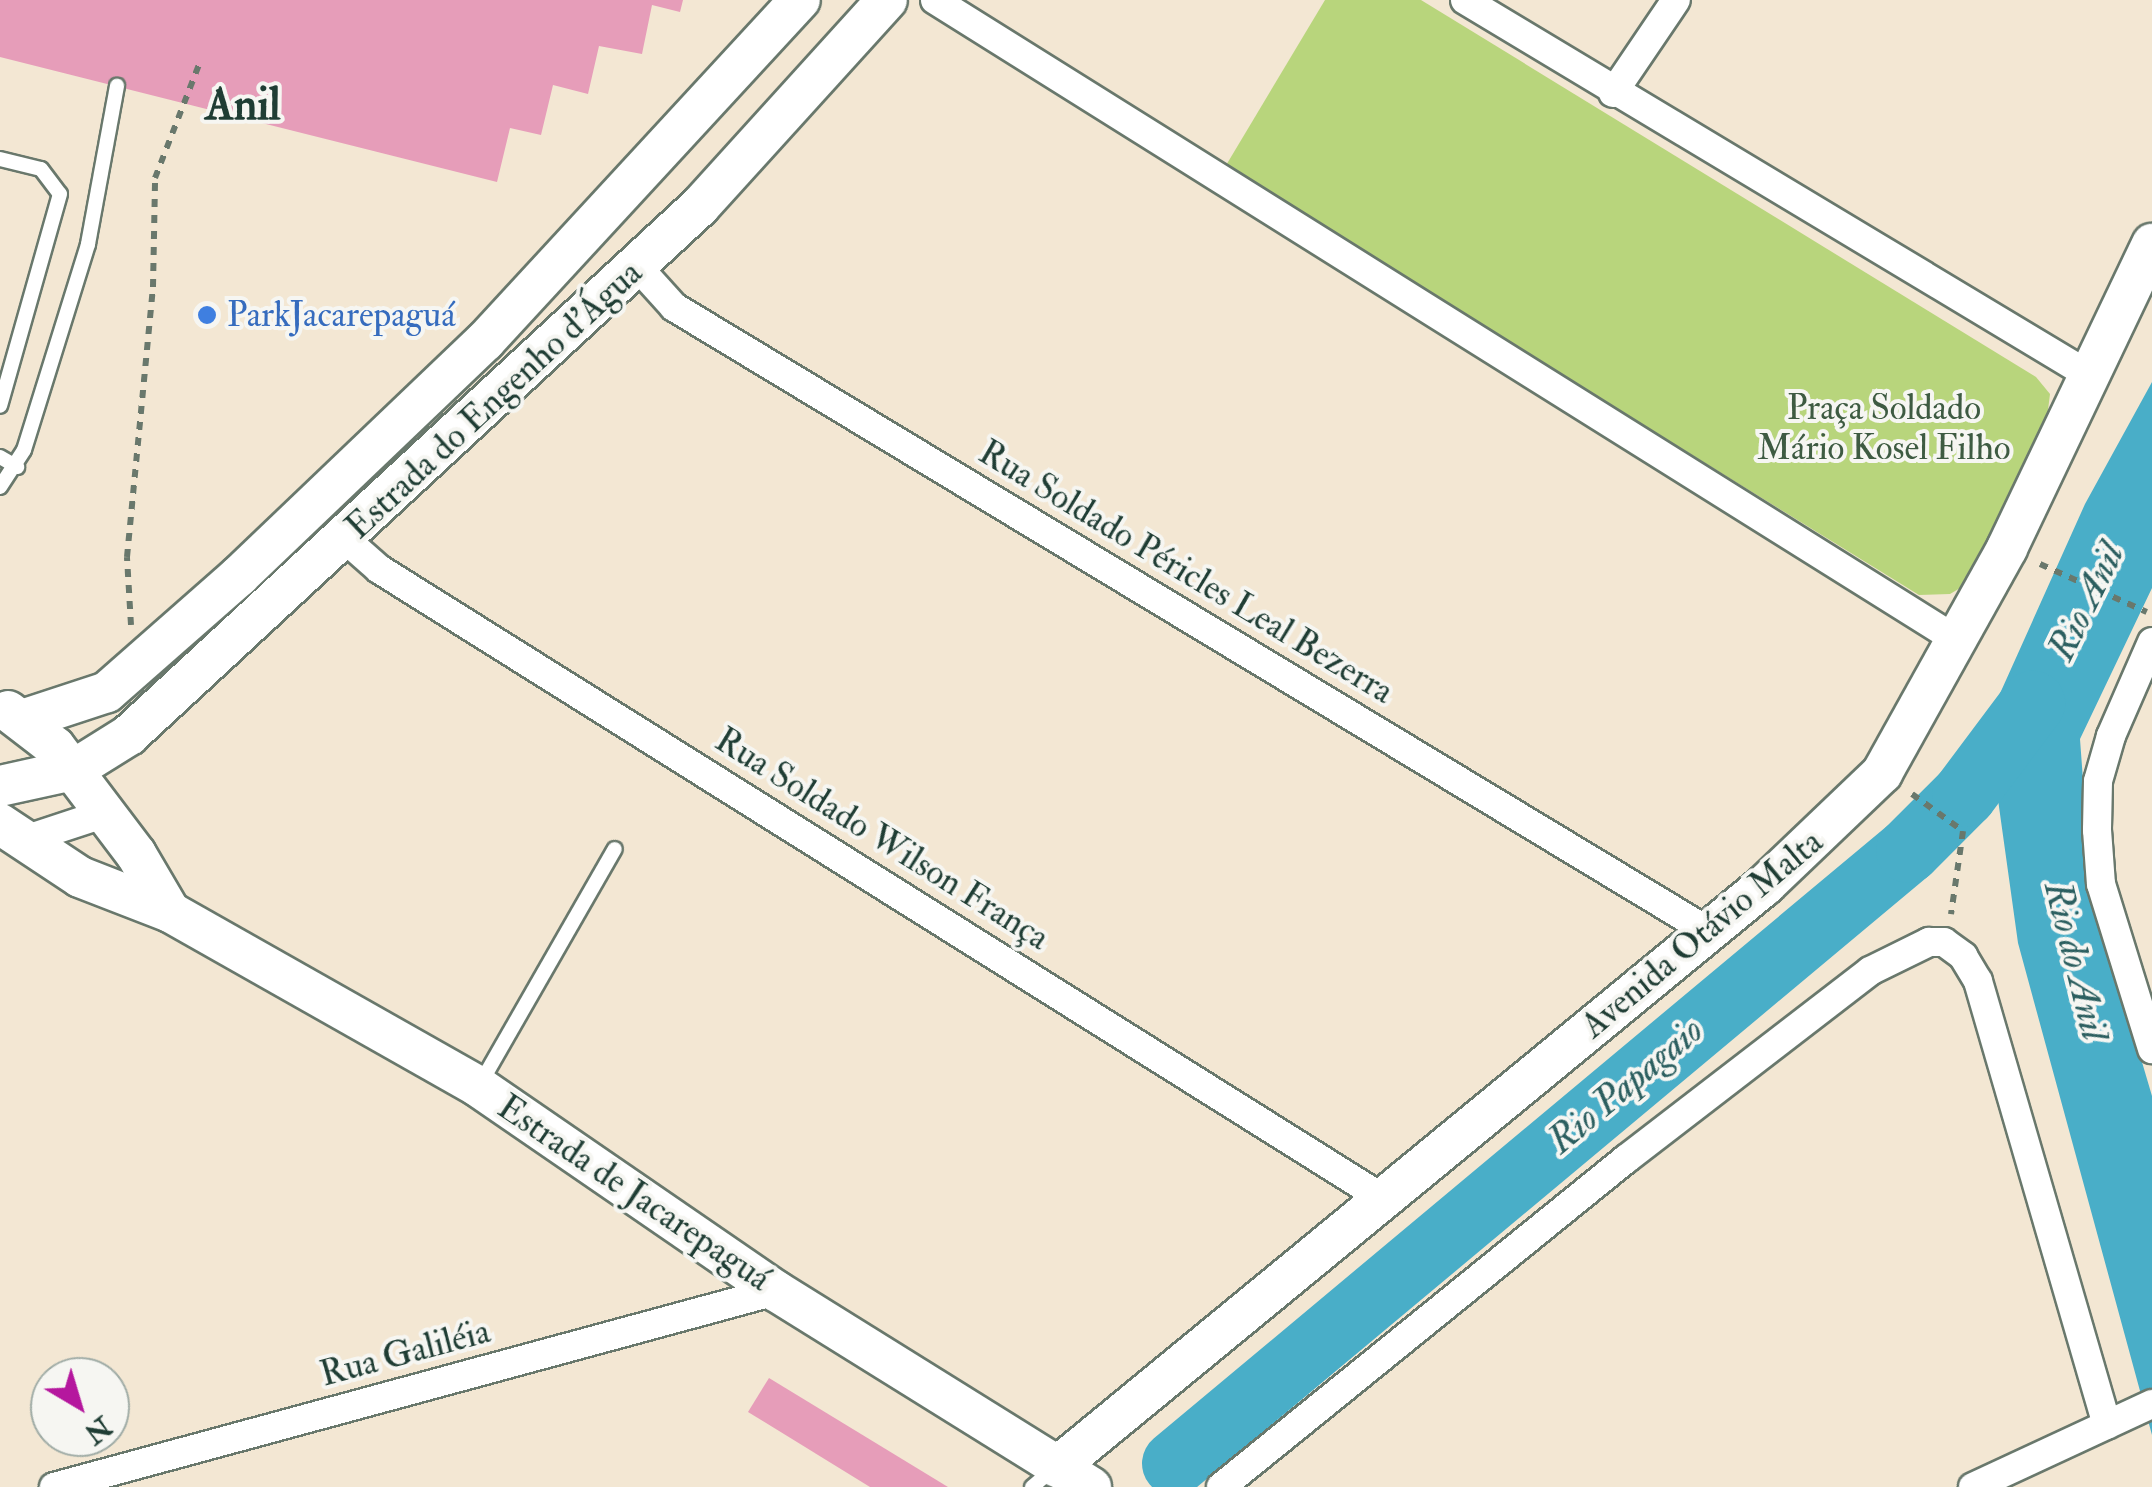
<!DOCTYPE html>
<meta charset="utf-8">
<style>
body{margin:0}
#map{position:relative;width:2152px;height:1487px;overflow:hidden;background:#f3e7d3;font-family:"IM FELL Double Pica",serif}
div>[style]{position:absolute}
.green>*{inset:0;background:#b8d57c}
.water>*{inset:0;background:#49aec8}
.river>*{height:65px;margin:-32.5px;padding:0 32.5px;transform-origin:32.5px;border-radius:32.5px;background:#49aec8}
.building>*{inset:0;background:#e69db9}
.path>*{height:6px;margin-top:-3px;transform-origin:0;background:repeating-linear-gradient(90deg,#69786c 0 8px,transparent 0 16px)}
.roads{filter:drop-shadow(2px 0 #69786c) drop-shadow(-2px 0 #69786c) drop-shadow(0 2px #69786c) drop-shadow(0 -2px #69786c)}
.lane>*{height:14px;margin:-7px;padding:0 7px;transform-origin:7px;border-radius:7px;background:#fff}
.street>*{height:28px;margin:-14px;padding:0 14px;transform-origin:14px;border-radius:14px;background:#fff}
.secondary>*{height:40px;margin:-20px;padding:0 20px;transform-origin:20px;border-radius:20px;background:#fff}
.dots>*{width:28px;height:28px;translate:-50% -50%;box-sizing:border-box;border:5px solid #f6f6f2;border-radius:50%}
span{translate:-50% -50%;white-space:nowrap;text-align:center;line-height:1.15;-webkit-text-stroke:8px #f6f6f2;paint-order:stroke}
.shop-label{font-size:35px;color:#366cbe}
.left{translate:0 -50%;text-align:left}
.street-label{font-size:35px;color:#1f3d34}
.park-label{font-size:35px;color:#3e5b42}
.water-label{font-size:38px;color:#2c5f60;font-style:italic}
.district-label{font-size:45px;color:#1f3d34;font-weight:700}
.north{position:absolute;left:30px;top:1357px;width:100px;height:100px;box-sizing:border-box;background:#f6f6f2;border:2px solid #a0aca6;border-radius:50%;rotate:142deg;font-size:28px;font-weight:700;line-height:40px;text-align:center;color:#1f3d34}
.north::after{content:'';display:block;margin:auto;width:35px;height:45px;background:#b5179e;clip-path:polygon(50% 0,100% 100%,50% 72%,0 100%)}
</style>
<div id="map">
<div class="green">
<div style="clip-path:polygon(1325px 0,1421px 0,2036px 377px,2050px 394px,2047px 418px,1972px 581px,1950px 594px,1919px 595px,1225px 167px)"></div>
</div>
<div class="water">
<div style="clip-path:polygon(2152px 382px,2152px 588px,2080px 739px,2091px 889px,2152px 1096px,2152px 1435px,2018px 943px,1994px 771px,1979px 772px,1993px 709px,2085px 504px)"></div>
</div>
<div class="river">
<div style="left:1174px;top:1463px;width:956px;rotate:-39.87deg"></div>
<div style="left:1908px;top:850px;width:79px;rotate:-45deg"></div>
<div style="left:1964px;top:794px;width:114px;rotate:-53.2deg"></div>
</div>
<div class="building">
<div style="clip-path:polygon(0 0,683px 0,680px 12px,652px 5px,642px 54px,599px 46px,588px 94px,553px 85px,541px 135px,510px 128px,497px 182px,0 57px)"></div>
<div style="clip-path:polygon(769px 1378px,948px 1487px,870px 1487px,748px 1412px)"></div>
</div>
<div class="path">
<div style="left:2040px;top:564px;width:117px;rotate:24.2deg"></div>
<div style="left:131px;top:625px;width:68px;rotate:-93.4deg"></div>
<div style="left:127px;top:557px;width:271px;rotate:-84.5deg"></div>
<div style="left:153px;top:287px;width:109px;rotate:-88.9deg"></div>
<div style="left:155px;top:178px;width:124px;rotate:-68.8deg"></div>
<div style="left:1912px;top:794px;width:63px;rotate:36deg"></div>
<div style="left:1963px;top:831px;width:84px;rotate:98.2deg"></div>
</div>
<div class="roads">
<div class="lane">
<div style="left:0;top:159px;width:42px;rotate:13.7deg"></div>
<div style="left:41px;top:169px;width:31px;rotate:53deg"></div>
<div style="left:60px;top:194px;width:220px;rotate:105.8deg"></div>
<div style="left:0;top:457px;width:20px;rotate:30deg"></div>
<div style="left:0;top:487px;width:44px;rotate:-57deg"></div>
<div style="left:24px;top:450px;width:216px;rotate:-72.7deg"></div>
<div style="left:88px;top:244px;width:161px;rotate:-79.6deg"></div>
<div style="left:479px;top:1086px;width:273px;rotate:-60.2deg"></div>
<div style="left:1032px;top:1487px;width:30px;rotate:-40deg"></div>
</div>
<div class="street">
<div style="left:935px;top:0;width:1206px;rotate:32.06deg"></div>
<div style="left:1465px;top:0;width:728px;rotate:31deg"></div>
<div style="left:1613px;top:93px;width:112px;rotate:-55.9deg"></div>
<div style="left:637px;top:266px;width:55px;rotate:47.9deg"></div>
<div style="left:674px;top:307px;width:1205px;rotate:31.12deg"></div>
<div style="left:345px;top:539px;width:45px;rotate:41.4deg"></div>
<div style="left:379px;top:569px;width:1184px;rotate:32.09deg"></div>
<div style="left:2152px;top:642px;width:103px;rotate:113.6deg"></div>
<div style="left:2111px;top:736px;width:47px;rotate:106.1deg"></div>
<div style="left:2098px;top:781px;width:49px;rotate:91.2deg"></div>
<div style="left:2097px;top:830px;width:54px;rotate:85.8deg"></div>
<div style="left:2101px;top:884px;width:173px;rotate:72.8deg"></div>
<div style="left:24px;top:840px;width:86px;rotate:-18.2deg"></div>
<div style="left:54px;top:1487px;width:748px;rotate:-15.19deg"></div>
<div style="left:1221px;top:1487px;width:521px;rotate:-39deg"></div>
<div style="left:1626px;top:1159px;width:308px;rotate:-37.6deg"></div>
<div style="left:1870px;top:971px;width:66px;rotate:-26.2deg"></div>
<div style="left:1929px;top:942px;width:15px"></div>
<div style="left:1944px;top:942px;width:24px;rotate:36deg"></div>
<div style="left:1963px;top:956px;width:29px;rotate:59deg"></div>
<div style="left:1978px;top:981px;width:462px;rotate:73.8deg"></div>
<div style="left:1973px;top:1487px;width:197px;rotate:-24.9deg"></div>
</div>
<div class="secondary">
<div style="left:8px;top:711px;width:59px;rotate:37.5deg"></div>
<div style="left:55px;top:747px;width:134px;rotate:52.9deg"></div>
<div style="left:136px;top:854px;width:67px;rotate:59.6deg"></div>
<div style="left:22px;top:720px;width:89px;rotate:-18.2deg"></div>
<div style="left:107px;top:692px;width:176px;rotate:-41.3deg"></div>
<div style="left:239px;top:576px;width:340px;rotate:-43.7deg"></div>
<div style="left:485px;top:341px;width:464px;rotate:-47.3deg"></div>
<div style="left:0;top:786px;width:75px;rotate:-12.4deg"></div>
<div style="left:73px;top:770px;width:66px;rotate:-32deg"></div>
<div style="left:129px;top:735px;width:778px;rotate:-42.81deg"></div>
<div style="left:700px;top:206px;width:278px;rotate:-47.8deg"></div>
<div style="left:0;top:824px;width:96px;rotate:33.5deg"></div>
<div style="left:80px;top:877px;width:97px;rotate:21.3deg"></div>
<div style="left:170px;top:912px;width:355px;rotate:29.5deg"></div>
<div style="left:479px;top:1087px;width:360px;rotate:34.5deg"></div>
<div style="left:776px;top:1291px;width:371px;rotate:31.9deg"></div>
<div style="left:1057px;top:1467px;width:917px;rotate:-39.42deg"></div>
<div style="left:1765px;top:885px;width:162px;rotate:-43.7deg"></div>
<div style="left:1882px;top:773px;width:257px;rotate:-60.9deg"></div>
<div style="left:2007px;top:548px;width:337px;rotate:-64.5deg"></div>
</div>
</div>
<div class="dots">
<div style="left:207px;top:315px;background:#3f7fe0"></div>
</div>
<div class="shop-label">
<span class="left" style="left:227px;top:315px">ParkJacarepaguá</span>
</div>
<div class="street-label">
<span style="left:494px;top:400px;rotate:-43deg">Estrada do Engenho d'Água</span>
<span style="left:1186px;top:572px;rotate:31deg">Rua Soldado Péricles Leal Bezerra</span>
<span style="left:882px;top:839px;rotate:32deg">Rua Soldado Wilson França</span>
<span style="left:1702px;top:934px;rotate:-40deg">Avenida Otávio Malta</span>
<span style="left:634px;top:1193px;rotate:34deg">Estrada de Jacarepaguá</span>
<span style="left:405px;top:1353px;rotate:-15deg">Rua Galiléia</span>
</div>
<div class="park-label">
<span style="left:1884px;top:428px">Praça Soldado<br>Mário Kosel Filho</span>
</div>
<div class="water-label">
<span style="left:2087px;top:602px;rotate:-64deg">Rio Anil</span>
<span style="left:2075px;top:961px;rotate:76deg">Rio do Anil</span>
<span style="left:1626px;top:1086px;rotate:-40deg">Rio Papagaio</span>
</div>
<div class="district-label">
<span style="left:243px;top:106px">Anil</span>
</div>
<div class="north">N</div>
</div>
